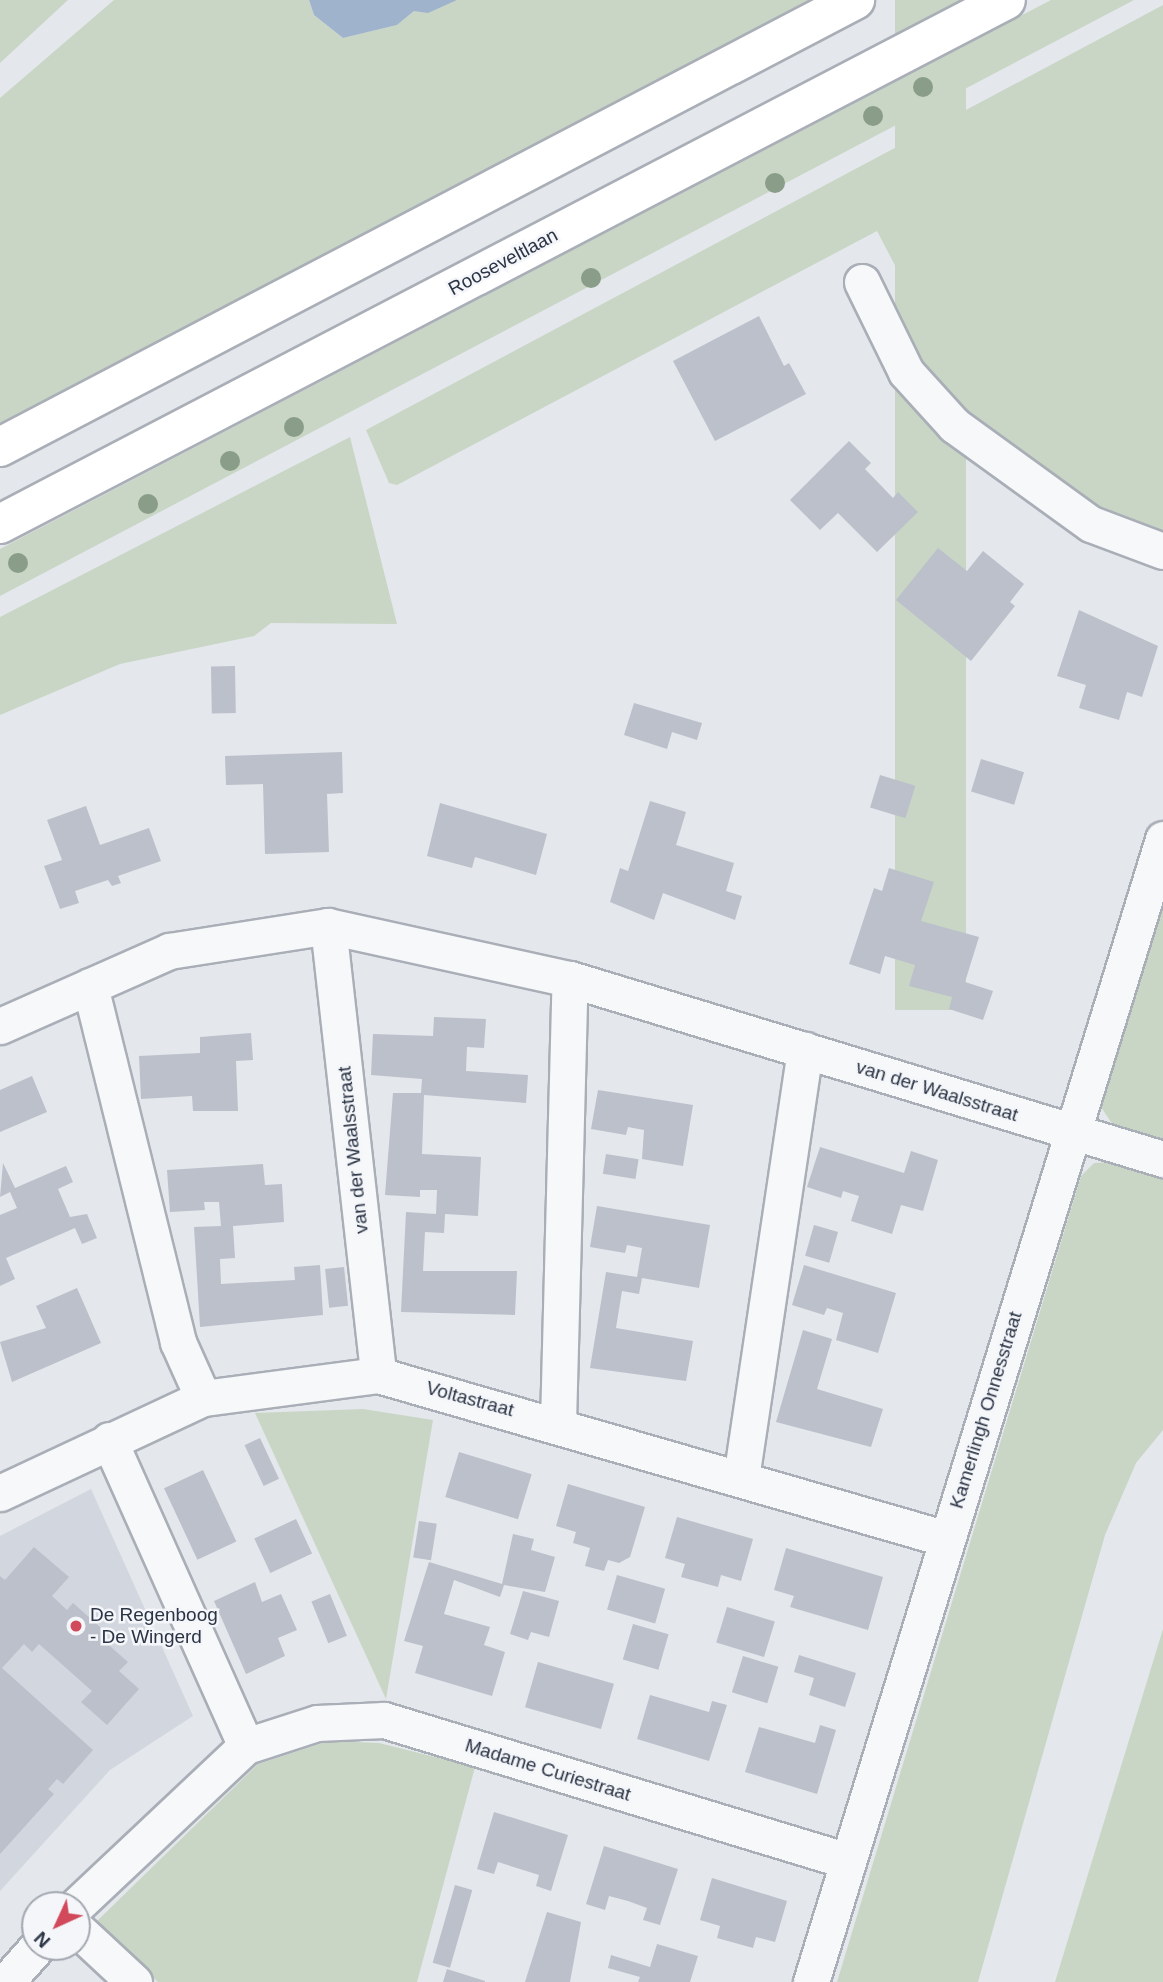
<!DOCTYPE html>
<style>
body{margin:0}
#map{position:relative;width:1163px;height:1982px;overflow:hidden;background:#e4e7ec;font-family:Arial,sans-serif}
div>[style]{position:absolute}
.built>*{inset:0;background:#d2d6de}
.green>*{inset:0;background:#c9d6c5;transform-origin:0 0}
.water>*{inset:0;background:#9fb4cc}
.building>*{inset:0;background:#bbc0ca;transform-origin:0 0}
.roads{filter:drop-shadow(2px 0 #a9aeb7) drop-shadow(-2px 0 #a9aeb7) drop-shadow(0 2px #a9aeb7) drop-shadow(0 -2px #a9aeb7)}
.street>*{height:35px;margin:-17.5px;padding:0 17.5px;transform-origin:17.5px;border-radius:17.5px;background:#f7f8fa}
.secondary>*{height:38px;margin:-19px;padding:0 19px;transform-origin:19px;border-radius:19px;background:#fff}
.trees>*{width:20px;height:20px;margin:-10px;border-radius:50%;background:#899d89}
.dots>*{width:19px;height:19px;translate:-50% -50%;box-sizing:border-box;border:4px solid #f4f6f9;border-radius:50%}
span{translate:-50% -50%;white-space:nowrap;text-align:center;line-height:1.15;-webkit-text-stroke:5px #f4f6f9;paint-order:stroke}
.street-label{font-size:19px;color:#2b3445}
.poi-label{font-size:19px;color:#2b3445}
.left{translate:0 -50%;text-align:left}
.north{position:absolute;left:21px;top:1891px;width:70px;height:70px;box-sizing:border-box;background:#f4f6f9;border:2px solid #a4a8b1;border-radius:50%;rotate:225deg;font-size:19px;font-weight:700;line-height:28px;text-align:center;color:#2b3445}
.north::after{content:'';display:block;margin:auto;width:24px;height:32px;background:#d1495b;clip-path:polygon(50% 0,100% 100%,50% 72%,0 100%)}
</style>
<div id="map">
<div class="built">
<div style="clip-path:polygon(91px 1489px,193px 1716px,110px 1770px,0 1891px,0 1536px)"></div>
</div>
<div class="green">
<div style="clip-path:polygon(0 0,68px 0,0 63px)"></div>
<div style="clip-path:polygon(114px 0,309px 0,314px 15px,343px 38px,397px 25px,414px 11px,457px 0,811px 0,0 423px,0 98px)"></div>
<div style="left:895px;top:0;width:71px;height:1010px"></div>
<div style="clip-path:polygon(1051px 0,1134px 0,0 596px,0 549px)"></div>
<div style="clip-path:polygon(1163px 5px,1163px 537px,1079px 500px,981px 430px,918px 361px,902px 329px,899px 273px,877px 231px,397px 485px,389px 483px,366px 430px)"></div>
<div style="clip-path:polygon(350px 437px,397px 624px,271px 623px,254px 636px,120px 664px,0 715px,0 617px)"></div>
<div style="clip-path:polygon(1163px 882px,1163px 1139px,1113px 1125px,1099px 1104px)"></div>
<div style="clip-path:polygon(1115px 1162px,1163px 1176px,1163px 1430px,1136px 1463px,1105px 1535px,978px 1982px,837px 1982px,1081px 1176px,1094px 1163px)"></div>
<div style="clip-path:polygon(363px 1409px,433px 1420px,386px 1699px,255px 1413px)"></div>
<div style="clip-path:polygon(1163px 1629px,1163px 1982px,1055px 1982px)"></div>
<div style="clip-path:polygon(329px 1741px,379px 1743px,475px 1767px,417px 1982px,158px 1982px,95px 1923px,258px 1764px)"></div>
</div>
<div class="water">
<div style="clip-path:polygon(309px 0,457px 0,428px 13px,414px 11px,397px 25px,343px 38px,314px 15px)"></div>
</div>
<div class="building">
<div style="clip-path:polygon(759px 316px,784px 366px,789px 363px,806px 394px,715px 441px,673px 361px)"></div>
<div style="clip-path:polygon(849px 441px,871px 463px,865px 469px,893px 498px,898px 492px,918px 512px,877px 552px,838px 513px,820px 530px,790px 500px)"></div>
<div style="clip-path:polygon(938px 548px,967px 571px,983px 551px,1024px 584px,1010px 602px,1015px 606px,971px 661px,896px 600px)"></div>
<div style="clip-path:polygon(1079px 610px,1158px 646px,1142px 697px,1127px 692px,1119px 720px,1079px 708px,1086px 685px,1057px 676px)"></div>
<div style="left:235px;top:666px;width:47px;height:24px;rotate:89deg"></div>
<div style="clip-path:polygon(634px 703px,702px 723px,697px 740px,672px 732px,667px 749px,624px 735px)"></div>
<div style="clip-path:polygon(342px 752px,343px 793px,327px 794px,329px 852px,265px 854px,263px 784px,226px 785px,225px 756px)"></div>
<div style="left:981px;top:759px;width:45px;height:34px;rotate:17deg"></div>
<div style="left:880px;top:775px;width:37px;height:34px;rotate:17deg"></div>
<div style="clip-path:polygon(650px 801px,686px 812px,676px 845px,734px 863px,726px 891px,742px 896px,735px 920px,663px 893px,654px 920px,610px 902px,620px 868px,628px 871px)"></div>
<div style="clip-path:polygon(440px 803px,547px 834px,536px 875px,475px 857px,472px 868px,427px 856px)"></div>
<div style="clip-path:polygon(86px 806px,100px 845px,149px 828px,161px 861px,118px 876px,121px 883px,112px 886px,108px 880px,75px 891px,79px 903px,60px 909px,44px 866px,62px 860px,47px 820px)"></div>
<div style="clip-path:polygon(889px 868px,934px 882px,921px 921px,979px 937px,965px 982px,993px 991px,983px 1020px,949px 1009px,952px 997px,909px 986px,915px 965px,885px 956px,880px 974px,849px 964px,874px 888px,882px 891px)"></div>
<div style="clip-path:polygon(434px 1017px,486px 1019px,484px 1048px,467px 1047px,466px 1071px,528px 1075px,526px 1103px,424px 1095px,422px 1154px,481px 1157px,478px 1216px,445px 1214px,444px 1233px,425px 1232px,423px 1271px,517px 1271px,515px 1315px,401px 1312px,406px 1212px,436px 1214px,437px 1190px,420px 1190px,420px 1197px,385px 1195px,393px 1093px,421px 1093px,422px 1079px,371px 1075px,373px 1034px,433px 1036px)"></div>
<div style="clip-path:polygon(251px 1033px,253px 1060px,236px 1061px,238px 1111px,193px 1111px,192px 1096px,141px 1099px,139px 1056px,200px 1053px,200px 1037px)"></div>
<div style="clip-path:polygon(32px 1076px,47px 1112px,0 1132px,0 1090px)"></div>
<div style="clip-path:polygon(598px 1090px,693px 1105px,683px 1166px,642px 1159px,644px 1130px,628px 1127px,626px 1135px,591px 1129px)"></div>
<div style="clip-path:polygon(820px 1147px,904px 1173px,911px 1151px,938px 1160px,923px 1211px,901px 1205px,892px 1234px,851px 1221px,859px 1196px,843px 1191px,841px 1198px,807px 1187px)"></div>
<div style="left:606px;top:1154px;width:33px;height:20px;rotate:9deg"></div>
<div style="clip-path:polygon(3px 1163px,15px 1188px,66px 1166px,73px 1182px,58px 1189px,70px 1217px,87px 1214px,97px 1238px,82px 1244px,75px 1228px,6px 1258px,15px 1279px,0 1286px,0 1215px,17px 1208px,10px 1192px,0 1197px)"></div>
<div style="clip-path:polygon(263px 1164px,265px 1185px,282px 1184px,284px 1222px,233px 1226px,235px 1258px,220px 1259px,221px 1284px,295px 1280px,294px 1267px,320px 1265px,323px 1315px,200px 1327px,194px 1227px,221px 1226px,219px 1202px,204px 1202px,205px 1210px,170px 1212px,167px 1170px)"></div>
<div style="clip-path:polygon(597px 1206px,710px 1225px,699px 1288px,642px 1278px,639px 1294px,622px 1291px,616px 1328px,693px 1341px,686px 1381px,590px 1368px,606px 1272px,637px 1277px,642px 1248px,627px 1245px,625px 1253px,590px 1247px)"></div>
<div style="left:814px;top:1225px;width:25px;height:32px;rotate:16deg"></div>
<div style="clip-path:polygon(804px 1265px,896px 1293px,878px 1353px,836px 1340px,843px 1313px,827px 1308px,824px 1315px,792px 1305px)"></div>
<div style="left:344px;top:1267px;width:39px;height:19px;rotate:84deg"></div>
<div style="clip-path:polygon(77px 1288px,101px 1343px,12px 1382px,0 1342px,46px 1328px,36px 1306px)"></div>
<div style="clip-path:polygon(803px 1330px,832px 1339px,817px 1389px,883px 1409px,871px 1447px,776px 1422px)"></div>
<div style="left:260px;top:1438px;width:45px;height:17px;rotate:65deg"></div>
<div style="left:459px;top:1452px;width:76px;height:47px;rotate:17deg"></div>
<div style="left:203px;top:1470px;width:79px;height:43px;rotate:65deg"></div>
<div style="clip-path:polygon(568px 1484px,645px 1507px,630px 1557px,619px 1563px,608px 1560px,604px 1571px,585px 1566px,590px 1548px,573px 1543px,576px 1532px,556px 1526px)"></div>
<div style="clip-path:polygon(677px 1517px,753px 1539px,741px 1581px,721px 1575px,718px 1587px,681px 1577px,685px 1564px,665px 1558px)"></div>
<div style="left:296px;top:1519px;width:38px;height:46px;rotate:65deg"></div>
<div style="left:419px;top:1521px;width:18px;height:37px;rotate:9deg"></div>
<div style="clip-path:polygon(513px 1534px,534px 1539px,531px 1550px,555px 1557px,545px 1592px,504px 1585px,500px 1597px,454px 1580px,444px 1614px,490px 1627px,484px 1645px,505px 1652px,492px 1696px,415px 1673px,423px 1646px,404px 1641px,429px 1562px,502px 1584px)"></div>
<div style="clip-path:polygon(34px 1547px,69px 1577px,52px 1596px,67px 1610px,73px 1603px,108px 1634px,103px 1640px,128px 1662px,119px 1671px,139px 1689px,107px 1725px,81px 1702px,92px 1691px,39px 1644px,32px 1652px,24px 1644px,2px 1668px,93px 1750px,63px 1784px,57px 1779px,48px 1789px,54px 1794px,0 1854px,0 1576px,5px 1580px)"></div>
<div style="clip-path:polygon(786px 1548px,883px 1577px,868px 1630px,790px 1607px,794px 1596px,774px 1590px)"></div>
<div style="left:617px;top:1575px;width:50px;height:36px;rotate:16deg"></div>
<div style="clip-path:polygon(255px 1582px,262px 1602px,281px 1594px,297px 1630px,278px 1638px,285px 1656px,246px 1674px,214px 1601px)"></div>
<div style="clip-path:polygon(523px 1591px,559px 1601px,549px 1637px,531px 1632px,528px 1640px,510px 1634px)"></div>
<div style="left:330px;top:1594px;width:45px;height:20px;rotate:68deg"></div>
<div style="left:727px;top:1607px;width:50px;height:37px;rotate:17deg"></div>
<div style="left:633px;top:1624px;width:37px;height:37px;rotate:16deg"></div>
<div style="clip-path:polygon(799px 1655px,856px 1673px,845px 1707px,809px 1695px,814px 1678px,794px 1672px)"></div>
<div style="left:743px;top:1656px;width:37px;height:38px;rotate:17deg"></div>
<div style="left:538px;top:1662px;width:79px;height:47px;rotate:16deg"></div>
<div style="clip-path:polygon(650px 1695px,709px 1712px,712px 1701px,727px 1705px,709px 1761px,637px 1739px)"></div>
<div style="clip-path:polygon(820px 1725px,836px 1730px,817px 1794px,745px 1772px,759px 1727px,815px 1743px)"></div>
<div style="clip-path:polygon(494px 1812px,568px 1835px,551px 1891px,536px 1886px,539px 1875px,498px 1862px,494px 1874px,477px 1869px)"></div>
<div style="clip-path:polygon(604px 1846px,678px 1869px,660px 1925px,643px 1920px,647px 1908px,628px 1901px,609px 1896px,605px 1910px,586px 1904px)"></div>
<div style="clip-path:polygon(712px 1878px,787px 1901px,775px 1942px,756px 1937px,753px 1948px,717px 1938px,720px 1926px,700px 1920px)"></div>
<div style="left:455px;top:1885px;width:18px;height:81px;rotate:16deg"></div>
<div style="clip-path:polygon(547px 1912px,581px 1922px,570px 1982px,525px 1982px)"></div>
<div style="clip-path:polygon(657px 1944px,698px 1956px,690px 1982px,638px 1982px,640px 1977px,608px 1968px,611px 1955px,650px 1967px)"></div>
<div style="clip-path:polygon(447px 1969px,485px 1981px,485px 1982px,443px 1982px)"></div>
</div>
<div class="roads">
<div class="street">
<div style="left:862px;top:282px;width:100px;rotate:63.9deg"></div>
<div style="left:906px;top:372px;width:72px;rotate:47.8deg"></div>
<div style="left:954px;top:425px;width:169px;rotate:35.9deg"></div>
<div style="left:1091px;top:524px;width:77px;rotate:20.6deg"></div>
<div style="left:328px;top:926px;width:452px;rotate:83.6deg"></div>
<div style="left:90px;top:986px;width:367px;rotate:76.1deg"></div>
<div style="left:178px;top:1342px;width:61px;rotate:65.9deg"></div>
<div style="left:0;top:1026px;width:185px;rotate:-23.9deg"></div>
<div style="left:169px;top:951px;width:161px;rotate:-8.9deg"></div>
<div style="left:328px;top:926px;width:248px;rotate:12.4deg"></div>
<div style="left:570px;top:979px;width:620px;rotate:16.89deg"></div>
<div style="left:558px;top:1423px;width:444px;rotate:-88.5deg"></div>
<div style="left:109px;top:1440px;width:335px;rotate:65.9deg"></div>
<div style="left:741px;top:1478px;width:433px;rotate:-81.5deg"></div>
<div style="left:0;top:1493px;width:224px;rotate:-25.1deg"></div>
<div style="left:203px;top:1398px;width:177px;rotate:-7.5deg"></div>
<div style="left:378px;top:1375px;width:592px;rotate:16.08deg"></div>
<div style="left:77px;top:1905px;width:232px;rotate:-43.3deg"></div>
<div style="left:246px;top:1746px;width:75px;rotate:-17.9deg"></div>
<div style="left:317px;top:1723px;width:67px;rotate:-2.6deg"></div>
<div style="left:384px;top:1720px;width:484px;rotate:16.9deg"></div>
<div style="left:77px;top:1929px;width:78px;rotate:42.9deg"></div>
<div style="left:6px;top:1982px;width:47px;rotate:-48.5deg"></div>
<div style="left:811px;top:1982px;width:1196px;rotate:-72.88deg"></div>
</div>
<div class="secondary">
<div style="left:0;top:447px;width:965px;rotate:-27.6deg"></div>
<div style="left:0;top:524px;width:1134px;rotate:-27.51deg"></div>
</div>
</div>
<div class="trees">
<div style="left:923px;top:87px"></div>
<div style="left:873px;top:116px"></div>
<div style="left:775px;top:183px"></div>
<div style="left:591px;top:278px"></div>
<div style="left:294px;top:427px"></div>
<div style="left:230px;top:461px"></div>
<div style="left:148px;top:504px"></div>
<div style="left:18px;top:563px"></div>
</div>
<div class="dots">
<div style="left:76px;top:1626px;background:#d1495b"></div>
</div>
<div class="street-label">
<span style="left:503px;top:262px;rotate:-28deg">Rooseveltlaan</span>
<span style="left:937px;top:1091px;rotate:17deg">van der Waalsstraat</span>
<span style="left:353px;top:1150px;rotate:-96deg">van der Waalsstraat</span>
<span style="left:470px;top:1399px;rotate:15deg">Voltastraat</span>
<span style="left:986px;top:1410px;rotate:-73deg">Kamerlingh Onnesstraat</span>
<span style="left:548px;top:1770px;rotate:17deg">Madame Curiestraat</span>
</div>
<div class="poi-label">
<span class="left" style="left:90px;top:1626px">De Regenboog<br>- De Wingerd</span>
</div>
<div class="north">N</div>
</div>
